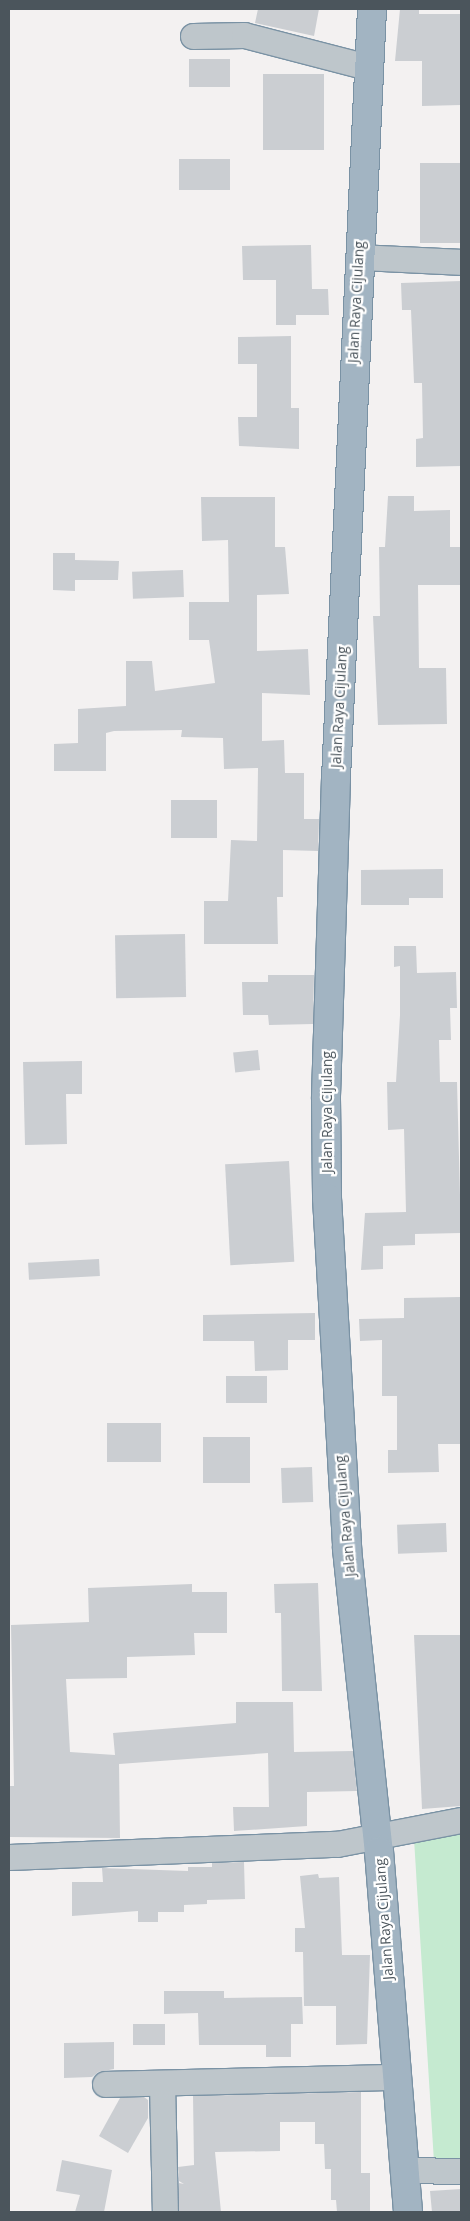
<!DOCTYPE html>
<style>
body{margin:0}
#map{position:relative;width:470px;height:2221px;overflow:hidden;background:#f3f1f1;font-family:"Open Sans",sans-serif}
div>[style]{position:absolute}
.green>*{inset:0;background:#c5ead0}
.building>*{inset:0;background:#cbced2;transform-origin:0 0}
.roads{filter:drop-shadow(1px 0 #7a92a4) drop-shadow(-1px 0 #7a92a4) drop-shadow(0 1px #7a92a4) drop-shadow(0 -1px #7a92a4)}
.minor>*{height:25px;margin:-12.5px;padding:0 12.5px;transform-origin:12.5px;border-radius:12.5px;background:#bec6cb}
.trunk>*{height:28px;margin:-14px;padding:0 14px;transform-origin:14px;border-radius:14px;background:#a2b4c2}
span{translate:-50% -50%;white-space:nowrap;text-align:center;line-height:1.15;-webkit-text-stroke:4.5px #fff;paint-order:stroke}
.street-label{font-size:14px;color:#4b555c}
.frame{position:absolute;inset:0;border:10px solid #4b555c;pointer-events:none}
</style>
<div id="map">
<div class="green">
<div style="clip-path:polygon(461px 1820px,461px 2161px,434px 2162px,413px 1823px)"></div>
</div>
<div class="building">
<div style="clip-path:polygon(258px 9px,319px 9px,314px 36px,255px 23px)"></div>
<div style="clip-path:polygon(400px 9px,419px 9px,419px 14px,461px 14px,461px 105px,422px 106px,422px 61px,395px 61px)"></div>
<div style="left:230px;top:59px;width:28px;height:41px;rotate:90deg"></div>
<div style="left:263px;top:74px;width:61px;height:76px"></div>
<div style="left:230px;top:159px;width:31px;height:51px;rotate:90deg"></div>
<div style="left:420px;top:163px;width:41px;height:80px"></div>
<div style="clip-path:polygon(311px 245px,312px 289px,328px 289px,329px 315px,296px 315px,296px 325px,276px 325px,276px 280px,243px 280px,242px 246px)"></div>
<div style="clip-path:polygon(461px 281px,461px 466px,416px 467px,416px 439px,423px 438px,422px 383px,414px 383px,411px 310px,402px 310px,401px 283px)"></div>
<div style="clip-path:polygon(291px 336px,291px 408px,299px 408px,299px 449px,239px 446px,238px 417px,257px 417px,257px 364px,238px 364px,238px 337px)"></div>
<div style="clip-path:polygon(388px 496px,414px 496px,414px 511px,450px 510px,450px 547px,461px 547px,461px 585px,418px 585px,419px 668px,446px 668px,447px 724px,378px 725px,373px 616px,380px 616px,379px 547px,385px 547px)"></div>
<div style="clip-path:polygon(201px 497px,275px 497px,275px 547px,285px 547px,289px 594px,257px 595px,257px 651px,308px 649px,310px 695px,262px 693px,262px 741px,284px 740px,285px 773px,304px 773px,304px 819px,319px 819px,318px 851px,283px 850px,283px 897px,277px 897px,278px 944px,204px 944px,204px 901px,228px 901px,231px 840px,257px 841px,258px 768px,224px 769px,223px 738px,181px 737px,182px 730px,114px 731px,106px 733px,106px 771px,54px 771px,54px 744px,78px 743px,78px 709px,126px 706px,126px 661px,152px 661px,155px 691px,215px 683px,209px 640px,189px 640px,189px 602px,229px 602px,228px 540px,202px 541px)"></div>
<div style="clip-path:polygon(53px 553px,75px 553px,75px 560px,119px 561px,118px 580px,75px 580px,75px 591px,53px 590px)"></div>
<div style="left:183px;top:570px;width:27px;height:51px;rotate:88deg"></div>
<div style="left:171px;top:800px;width:46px;height:38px"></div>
<div style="clip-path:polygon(443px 869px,443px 898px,409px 898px,409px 905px,361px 905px,361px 870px)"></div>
<div style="left:185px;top:934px;width:63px;height:70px;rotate:89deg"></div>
<div style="clip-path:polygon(394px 946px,416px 946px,417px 973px,456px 972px,457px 1008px,450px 1008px,451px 1040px,439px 1040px,440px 1082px,457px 1082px,461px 1233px,415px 1234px,415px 1245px,383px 1246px,383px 1269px,361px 1270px,365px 1213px,406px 1212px,404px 1129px,388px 1130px,387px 1082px,396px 1082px,400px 1015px,400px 966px,394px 967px)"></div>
<div style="clip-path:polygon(268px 975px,314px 975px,313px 1024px,269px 1025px,268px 1015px,243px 1015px,242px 982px,268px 982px)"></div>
<div style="left:258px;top:1050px;width:20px;height:25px;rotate:84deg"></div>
<div style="clip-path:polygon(82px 1061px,82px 1094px,66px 1094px,67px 1144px,25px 1145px,23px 1062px)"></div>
<div style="left:289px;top:1161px;width:101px;height:64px;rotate:87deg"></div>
<div style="left:99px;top:1259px;width:17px;height:71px;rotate:87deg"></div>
<div style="clip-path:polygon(461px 1297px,461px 1444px,438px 1444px,439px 1472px,388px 1473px,388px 1450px,397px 1450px,397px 1396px,382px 1396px,382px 1340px,360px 1341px,359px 1319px,404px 1318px,404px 1298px)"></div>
<div style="clip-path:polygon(315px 1313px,315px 1340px,288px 1340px,288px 1370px,255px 1371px,254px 1341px,203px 1341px,203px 1315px)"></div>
<div style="left:226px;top:1376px;width:41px;height:27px"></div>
<div style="left:161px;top:1423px;width:39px;height:54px;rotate:90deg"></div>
<div style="left:203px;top:1437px;width:47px;height:46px"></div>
<div style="left:312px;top:1467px;width:35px;height:31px;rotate:88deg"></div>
<div style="left:446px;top:1523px;width:29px;height:49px;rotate:88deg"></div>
<div style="clip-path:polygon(318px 1583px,322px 1691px,282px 1691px,281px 1613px,275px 1613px,274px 1584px)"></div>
<div style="clip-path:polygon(192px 1584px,192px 1592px,227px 1592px,227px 1633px,194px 1633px,195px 1655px,127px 1657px,127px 1678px,66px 1679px,70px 1752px,115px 1755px,113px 1733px,236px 1723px,236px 1702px,293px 1702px,294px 1752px,353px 1751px,357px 1791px,307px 1792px,307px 1826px,234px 1831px,233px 1807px,269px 1807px,268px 1753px,119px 1764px,120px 1838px,9px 1837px,9px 1786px,14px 1786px,11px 1625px,89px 1622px,88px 1588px)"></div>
<div style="clip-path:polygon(414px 1635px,461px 1635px,461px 1806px,422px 1809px)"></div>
<div style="clip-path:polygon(244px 1862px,245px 1899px,207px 1900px,207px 1904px,184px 1905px,184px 1912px,158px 1912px,158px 1922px,138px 1922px,138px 1911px,72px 1916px,72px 1882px,103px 1882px,102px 1868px,188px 1871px,188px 1867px,212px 1867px,212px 1863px)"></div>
<div style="clip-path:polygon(318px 1874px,319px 1878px,339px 1877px,342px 1955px,370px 1955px,367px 2044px,336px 2045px,336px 2006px,304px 2006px,303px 1952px,295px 1952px,295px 1928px,305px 1928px,300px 1876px)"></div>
<div style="clip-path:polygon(164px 1991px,224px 1991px,224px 1998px,302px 1997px,303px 2024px,291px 2024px,291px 2057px,266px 2057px,266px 2045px,199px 2045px,198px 2013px,164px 2014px)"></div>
<div style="left:165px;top:2024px;width:21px;height:32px;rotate:90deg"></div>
<div style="clip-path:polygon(114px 2042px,114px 2069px,98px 2072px,92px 2077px,64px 2078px,64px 2043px)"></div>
<div style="clip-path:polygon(361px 2092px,361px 2173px,370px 2173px,370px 2212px,337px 2212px,336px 2200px,331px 2200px,331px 2169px,325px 2169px,324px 2144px,315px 2144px,315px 2122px,280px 2122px,280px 2151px,215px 2152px,221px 2212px,179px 2212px,179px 2183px,184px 2184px,179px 2181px,178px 2167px,194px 2165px,193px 2096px)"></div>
<div style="clip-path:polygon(144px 2097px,148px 2100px,148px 2118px,128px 2153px,99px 2136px,120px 2098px)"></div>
<div style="clip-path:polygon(62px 2160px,112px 2170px,104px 2212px,75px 2212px,80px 2195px,56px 2191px)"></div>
<div style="clip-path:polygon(461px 2189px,461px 2212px,432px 2212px,430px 2191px)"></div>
</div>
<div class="roads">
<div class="minor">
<div style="left:193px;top:36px;width:51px;rotate:-1.1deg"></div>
<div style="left:244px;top:35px;width:128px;rotate:14.5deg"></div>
<div style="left:359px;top:257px;width:102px;rotate:2.8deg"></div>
<div style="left:9px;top:1857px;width:328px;rotate:-2.3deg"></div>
<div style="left:337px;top:1844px;width:126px;rotate:-11deg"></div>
<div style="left:162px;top:2083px;width:129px;rotate:88.7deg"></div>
<div style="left:105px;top:2084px;width:292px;rotate:-1.4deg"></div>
<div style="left:405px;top:2170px;width:56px;rotate:1deg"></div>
</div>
<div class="trunk">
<div style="left:372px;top:9px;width:770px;rotate:92.68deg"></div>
<div style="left:336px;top:778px;width:321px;rotate:91.8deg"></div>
<div style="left:326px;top:1099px;width:99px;rotate:89.4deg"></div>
<div style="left:327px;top:1198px;width:352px;rotate:86.7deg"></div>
<div style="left:347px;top:1549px;width:304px;rotate:84deg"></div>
<div style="left:379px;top:1851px;width:362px;rotate:85.4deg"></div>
</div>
</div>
<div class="street-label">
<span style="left:356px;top:302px;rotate:-87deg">Jalan Raya Cijulang</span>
<span style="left:339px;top:707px;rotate:-87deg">Jalan Raya Cijulang</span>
<span style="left:327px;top:1112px;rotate:-90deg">Jalan Raya Cijulang</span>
<span style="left:345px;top:1516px;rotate:-95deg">Jalan Raya Cijulang</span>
<span style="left:384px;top:1919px;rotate:-94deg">Jalan Raya Cijulang</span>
</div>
<div class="frame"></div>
</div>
